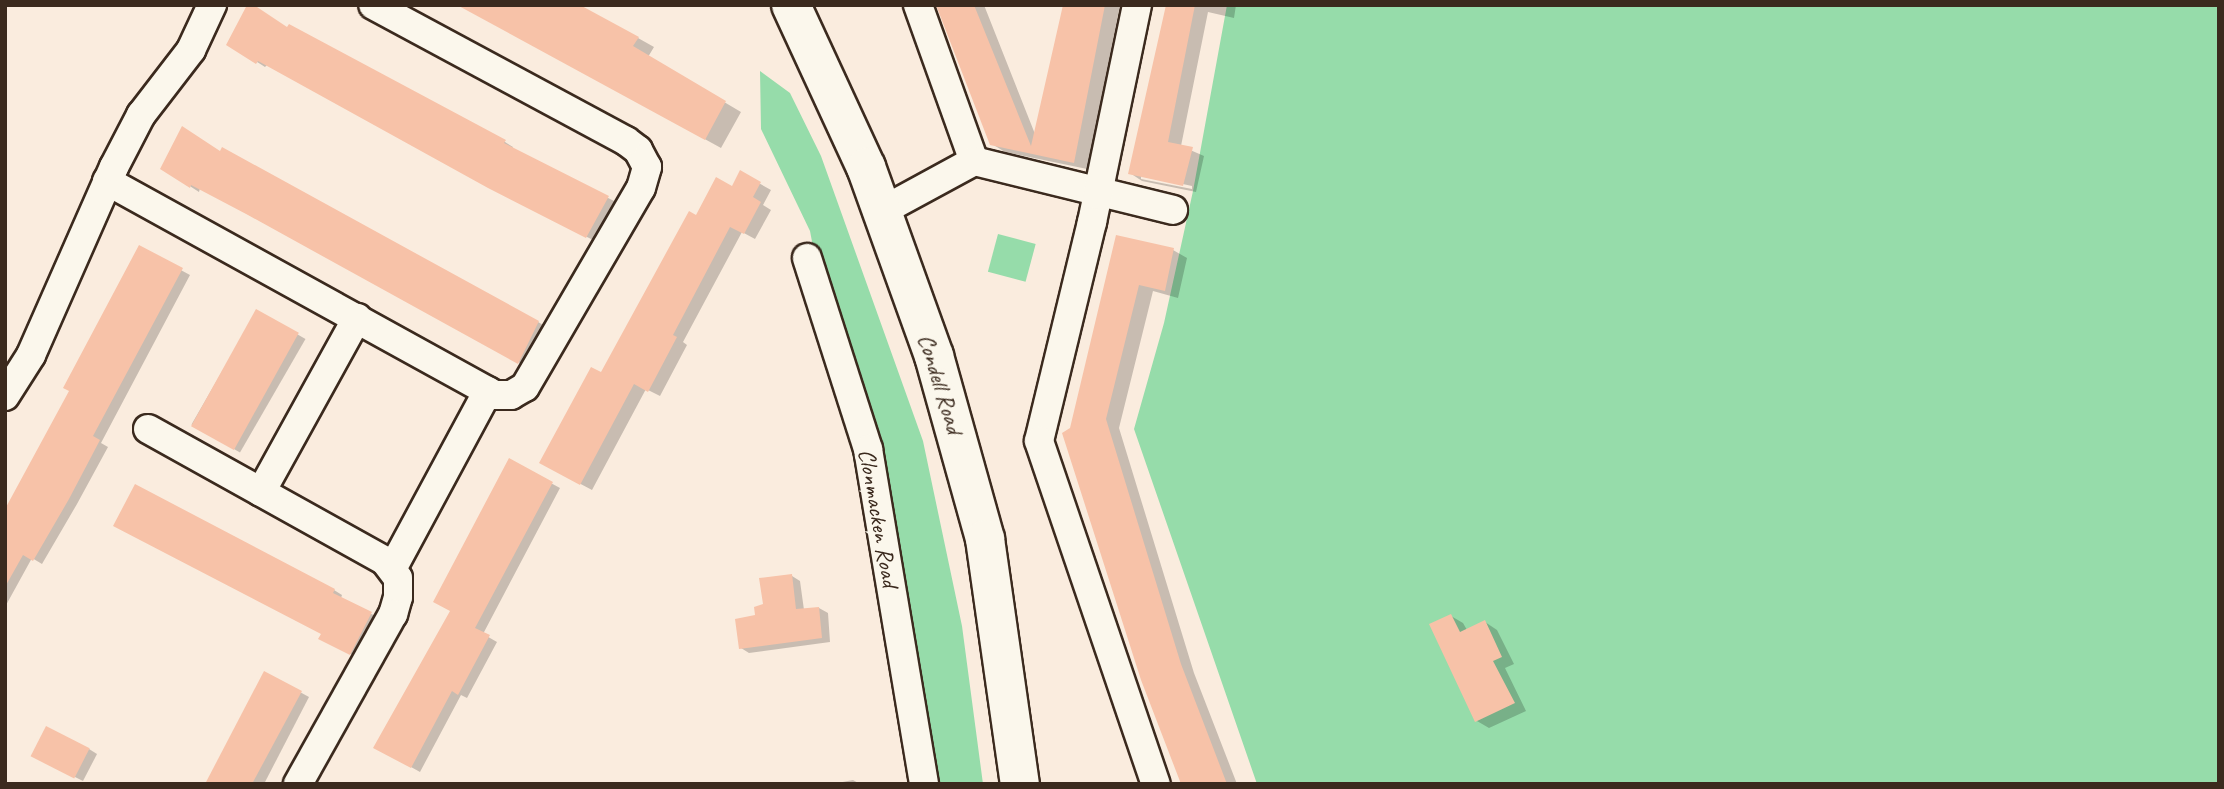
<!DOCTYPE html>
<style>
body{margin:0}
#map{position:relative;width:2224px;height:789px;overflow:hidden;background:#faecde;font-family:Caveat,sans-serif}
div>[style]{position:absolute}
.green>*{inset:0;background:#96dcaa;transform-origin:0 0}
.shadow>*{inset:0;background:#0003;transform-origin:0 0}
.building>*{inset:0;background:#f7c2a8;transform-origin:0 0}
.roads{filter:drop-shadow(2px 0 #3b2a1e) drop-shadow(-2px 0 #3b2a1e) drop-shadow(0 2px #3b2a1e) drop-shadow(0 -2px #3b2a1e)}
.minor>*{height:28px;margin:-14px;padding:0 14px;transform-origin:14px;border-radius:14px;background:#fbf7ec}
.secondary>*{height:38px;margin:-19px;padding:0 19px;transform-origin:19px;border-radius:19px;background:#fbf7ec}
span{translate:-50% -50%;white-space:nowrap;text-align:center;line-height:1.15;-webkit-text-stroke:7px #fbf7ec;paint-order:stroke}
.street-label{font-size:24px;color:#3b2a1e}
.frame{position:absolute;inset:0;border:7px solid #3b2a1e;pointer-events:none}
</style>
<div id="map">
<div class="green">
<div style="clip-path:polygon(1227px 5px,2219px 5px,2219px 784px,1257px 784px,1134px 429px,1164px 323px,1193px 191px)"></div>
<div style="clip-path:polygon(760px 71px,790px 93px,821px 156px,923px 441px,962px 626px,983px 784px,918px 784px,895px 679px,810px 231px,761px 129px)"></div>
<div style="left:998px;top:234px;width:39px;height:39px;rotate:15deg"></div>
</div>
<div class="shadow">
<div style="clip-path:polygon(938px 5px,984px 5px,1035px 134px,1065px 5px,1120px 5px,1087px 169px,1005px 152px,992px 144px)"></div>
<div style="clip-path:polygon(evenodd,1167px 5px,1236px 5px,1234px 18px,1208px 12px,1181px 146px,1204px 156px,1196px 192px,1142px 181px,1130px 173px,1167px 5px,1141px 175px,1192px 186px,1192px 189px,1141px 179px,1141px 175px)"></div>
<div style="clip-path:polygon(497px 25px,638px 38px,654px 47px,648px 57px,741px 112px,721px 148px)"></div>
<div style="clip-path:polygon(290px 26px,505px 142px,513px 147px,512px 149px,616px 202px,595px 241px,498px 192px,267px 65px,265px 67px,229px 44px,288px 29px)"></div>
<div style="clip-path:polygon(223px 149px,547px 327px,527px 367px,200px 188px,199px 192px,162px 168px,221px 153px)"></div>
<div style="clip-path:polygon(741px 173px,771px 190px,763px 205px,771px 210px,755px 239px,742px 232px,683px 342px,687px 345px,660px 396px,646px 389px,592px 490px,541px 463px,602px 374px,696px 217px,733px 188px)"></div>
<div style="clip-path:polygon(1117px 237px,1173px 250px,1187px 258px,1178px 298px,1153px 291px,1119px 428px,1194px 673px,1237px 784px,1183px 784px,1072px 430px)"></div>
<div style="clip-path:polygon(140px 248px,190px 275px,101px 443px,108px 447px,77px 504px,42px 564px,32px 558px,5px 607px,5px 513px,72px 391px)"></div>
<div style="left:257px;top:311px;width:56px;height:131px;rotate:30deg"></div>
<div style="clip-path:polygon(510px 461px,560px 488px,483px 634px,497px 642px,467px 698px,461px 695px,420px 772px,375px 747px,452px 610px)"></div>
<div style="clip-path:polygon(136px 486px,334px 590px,342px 595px,341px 598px,379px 618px,359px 658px,329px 643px,323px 634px)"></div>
<div style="clip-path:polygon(792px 576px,800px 581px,804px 610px,819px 608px,828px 613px,830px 642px,749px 653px,741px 648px,765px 606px)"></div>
<div style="clip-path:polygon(1451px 616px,1463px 623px,1467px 630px,1485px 622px,1497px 630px,1514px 664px,1505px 668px,1526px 711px,1489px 728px,1477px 721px)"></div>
<div style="clip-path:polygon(265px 673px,309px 697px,264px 784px,207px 784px)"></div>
<div style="clip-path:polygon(89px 749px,97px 754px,83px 781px,41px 760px)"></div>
<div style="clip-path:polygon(853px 780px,860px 784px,832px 784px)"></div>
</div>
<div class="building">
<div style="clip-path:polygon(247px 5px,254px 5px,287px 27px,289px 24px,506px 140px,504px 143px,609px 196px,586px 238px,488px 188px,258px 61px,256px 64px,226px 45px)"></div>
<div style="clip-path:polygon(457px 5px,580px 5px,639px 37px,633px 46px,726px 101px,705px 140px)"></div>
<div style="clip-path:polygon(936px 5px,974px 5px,1031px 146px,1063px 5px,1105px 5px,1074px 163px,990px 145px)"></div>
<div style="clip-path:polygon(1166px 5px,1195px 5px,1168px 142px,1193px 147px,1183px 186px,1128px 174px)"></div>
<div style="clip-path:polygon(182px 126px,220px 151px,222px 147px,539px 321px,518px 364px,248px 215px,191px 185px,190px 188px,160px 169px)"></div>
<div style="clip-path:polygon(740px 170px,761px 182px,753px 197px,761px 202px,744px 234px,730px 227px,673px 335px,677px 337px,648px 392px,634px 384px,580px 485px,539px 463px,591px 367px,601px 372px,689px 211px,696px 215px,716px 177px,732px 186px)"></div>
<div style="clip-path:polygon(1116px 235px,1174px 248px,1165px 291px,1139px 285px,1106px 419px,1181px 664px,1227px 784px,1181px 784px,1141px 680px,1062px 433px,1070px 428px)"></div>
<div style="clip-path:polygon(139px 245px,183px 268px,93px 436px,100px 440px,69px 499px,33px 561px,23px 555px,5px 587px,5px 509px,69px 391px,63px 388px)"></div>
<div style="left:256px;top:309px;width:49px;height:134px;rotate:29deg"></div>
<div style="clip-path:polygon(509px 458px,553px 482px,475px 628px,490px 635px,458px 695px,452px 691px,411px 768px,373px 748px,450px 611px,433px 602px)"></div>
<div style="clip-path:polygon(135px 484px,335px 589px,333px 593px,372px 612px,350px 655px,318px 639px,321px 634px,113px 526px)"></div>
<div style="clip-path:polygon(792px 574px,796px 609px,819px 607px,822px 638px,739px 649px,735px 619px,755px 615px,754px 607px,763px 604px,759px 578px)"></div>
<div style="clip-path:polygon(1451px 614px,1460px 632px,1485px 620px,1502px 657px,1493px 661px,1515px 703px,1475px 722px,1429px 624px)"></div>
<div style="clip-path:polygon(264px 671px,302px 691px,252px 784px,205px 784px)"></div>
<div style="left:46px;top:726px;width:49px;height:34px;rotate:27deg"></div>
</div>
<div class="roads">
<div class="minor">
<div style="left:918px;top:5px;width:166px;rotate:70.3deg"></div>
<div style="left:974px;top:161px;width:205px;rotate:13.8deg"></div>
<div style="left:1137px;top:5px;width:222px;rotate:101.7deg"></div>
<div style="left:1092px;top:222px;width:225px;rotate:103.6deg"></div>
<div style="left:1039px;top:441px;width:362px;rotate:71.2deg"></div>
<div style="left:107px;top:181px;width:442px;rotate:28.9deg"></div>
<div style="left:494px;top:395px;width:17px"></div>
<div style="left:511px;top:395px;width:16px;rotate:-30deg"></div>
<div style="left:525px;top:387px;width:230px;rotate:-59.8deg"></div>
<div style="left:641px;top:188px;width:22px;rotate:-74deg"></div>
<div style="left:647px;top:167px;width:19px;rotate:-118deg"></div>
<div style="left:638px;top:150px;width:15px;rotate:-143deg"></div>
<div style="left:626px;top:141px;width:287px;rotate:-151.7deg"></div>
<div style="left:882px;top:211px;width:105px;rotate:-28.5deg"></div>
<div style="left:807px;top:258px;width:201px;rotate:72.3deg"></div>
<div style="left:868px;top:449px;width:340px;rotate:80.5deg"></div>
<div style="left:5px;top:396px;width:49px;rotate:-57.6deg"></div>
<div style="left:31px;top:355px;width:206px;rotate:-66.2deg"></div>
<div style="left:114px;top:167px;width:59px;rotate:-62.6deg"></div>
<div style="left:141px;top:115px;width:82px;rotate:-52.4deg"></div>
<div style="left:191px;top:50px;width:50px;rotate:-65deg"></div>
<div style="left:148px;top:429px;width:271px;rotate:29.1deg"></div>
<div style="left:385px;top:561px;width:21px;rotate:53deg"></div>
<div style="left:398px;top:578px;width:19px;rotate:90deg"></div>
<div style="left:398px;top:597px;width:18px;rotate:106deg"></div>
<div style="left:393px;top:614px;width:195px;rotate:119.2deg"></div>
<div style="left:261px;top:492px;width:199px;rotate:-61.1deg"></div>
<div style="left:392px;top:569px;width:202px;rotate:-61.7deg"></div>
</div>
<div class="secondary">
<div style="left:791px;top:5px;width:179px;rotate:65.2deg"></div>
<div style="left:866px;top:167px;width:201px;rotate:70.2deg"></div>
<div style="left:934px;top:356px;width:190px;rotate:74.4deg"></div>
<div style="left:985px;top:539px;width:247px;rotate:81.9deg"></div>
</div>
</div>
<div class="street-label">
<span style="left:940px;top:384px;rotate:73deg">Condell Road</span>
<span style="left:878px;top:518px;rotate:80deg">Clonmacken Road</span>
</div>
<div class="frame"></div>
</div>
